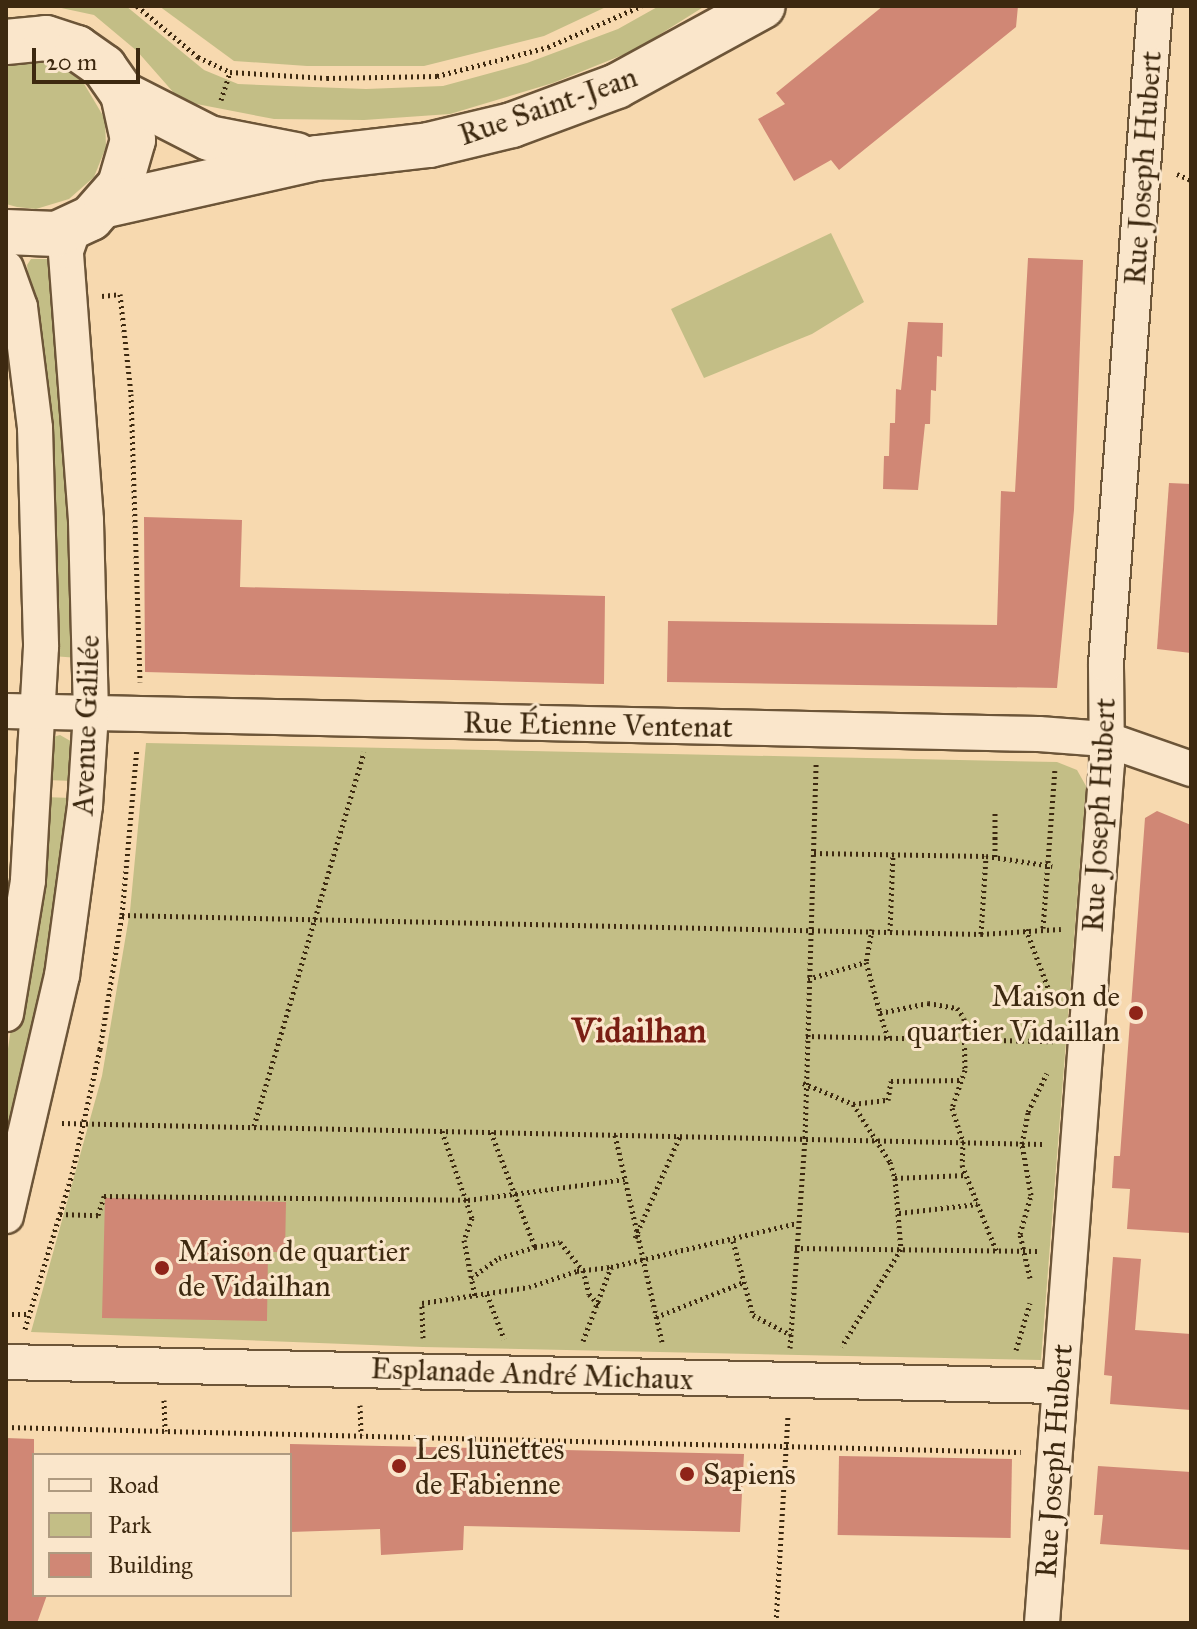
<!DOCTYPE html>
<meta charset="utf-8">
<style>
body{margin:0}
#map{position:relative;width:1197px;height:1629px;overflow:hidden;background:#f7d9af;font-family:"IM FELL Great Primer",serif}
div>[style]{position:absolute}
.green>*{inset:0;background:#c3be86}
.building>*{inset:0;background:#d08775;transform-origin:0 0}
.path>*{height:5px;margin-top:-2.5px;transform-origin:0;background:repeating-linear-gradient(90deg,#3d2910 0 2px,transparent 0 6px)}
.roads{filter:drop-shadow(2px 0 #6c5538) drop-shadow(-2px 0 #6c5538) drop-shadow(0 2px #6c5538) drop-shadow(0 -2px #6c5538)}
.minor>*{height:34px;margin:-17px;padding:0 17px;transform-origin:17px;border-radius:17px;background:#fae6cb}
.tertiary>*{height:44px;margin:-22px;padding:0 22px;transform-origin:22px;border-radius:22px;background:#fae6cb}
.dots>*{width:22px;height:22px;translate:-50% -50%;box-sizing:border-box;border:4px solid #fae6cb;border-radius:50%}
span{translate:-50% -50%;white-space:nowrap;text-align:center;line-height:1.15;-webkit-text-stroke:6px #fae6cb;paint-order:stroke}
.street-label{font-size:30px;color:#3d2910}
.poi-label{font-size:30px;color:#3d2910}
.right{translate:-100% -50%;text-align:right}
.left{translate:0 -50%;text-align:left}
.quarter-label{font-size:34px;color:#7a1f14;font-weight:700}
.frame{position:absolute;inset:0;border:8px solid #3d2910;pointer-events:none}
.legend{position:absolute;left:32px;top:1453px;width:260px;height:144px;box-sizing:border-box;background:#fae6cb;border:2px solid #ae9a80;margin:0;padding:10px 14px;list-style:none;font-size:24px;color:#3d2910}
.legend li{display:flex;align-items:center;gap:16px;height:40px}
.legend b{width:40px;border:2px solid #ae9a80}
.scale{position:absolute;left:32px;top:48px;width:108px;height:36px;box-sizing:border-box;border:4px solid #3d2910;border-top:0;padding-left:10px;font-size:24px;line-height:28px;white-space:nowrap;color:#3d2910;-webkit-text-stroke:6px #fae6cb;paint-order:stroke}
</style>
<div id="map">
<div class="green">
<div style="clip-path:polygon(52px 6px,126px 6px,204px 70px,238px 84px,366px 89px,443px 86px,527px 63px,618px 29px,659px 6px,705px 6px,635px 50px,553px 83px,450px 114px,364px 120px,274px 119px,181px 101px,137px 51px,94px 15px)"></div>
<div style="clip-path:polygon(159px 6px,608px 6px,544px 36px,424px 66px,307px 66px,234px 61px)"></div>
<div style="clip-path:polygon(40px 61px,66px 68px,83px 82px,105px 119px,106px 147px,94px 177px,69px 199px,36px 209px,17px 207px,6px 204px,6px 65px)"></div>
<div style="clip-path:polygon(831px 233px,864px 302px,812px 334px,704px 378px,671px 309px)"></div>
<div style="clip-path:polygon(31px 259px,50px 259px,79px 658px,52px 656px,45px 418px,27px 265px)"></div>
<div style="clip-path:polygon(60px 735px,74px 743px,73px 781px,46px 780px,53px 737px)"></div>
<div style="clip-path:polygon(146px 743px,1057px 762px,1077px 770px,1086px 786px,1041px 1360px,423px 1347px,31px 1332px,102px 1076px,130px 911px)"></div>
<div style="clip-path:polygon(44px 797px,71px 798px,60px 910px,6px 1179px,6px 1063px)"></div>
</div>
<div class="building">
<div style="clip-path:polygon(883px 6px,1018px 6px,1016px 27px,839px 170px,831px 160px,794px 181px,758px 119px,785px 104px,776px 93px)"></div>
<div style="clip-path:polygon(1028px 258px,1083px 260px,1074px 510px,1057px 688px,667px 682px,668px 621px,997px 625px,1001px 491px,1015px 492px)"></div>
<div style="clip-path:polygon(908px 322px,943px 323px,942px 357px,937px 356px,936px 391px,931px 390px,930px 424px,925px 424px,918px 490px,883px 489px,884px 456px,889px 456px,890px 423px,895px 423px,896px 389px,901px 390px)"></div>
<div style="clip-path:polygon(1169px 483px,1191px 484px,1191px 653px,1157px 649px)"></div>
<div style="clip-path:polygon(144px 517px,242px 520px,240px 587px,605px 596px,604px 684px,145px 672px)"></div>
<div style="clip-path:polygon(1157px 811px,1191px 825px,1191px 1233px,1127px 1229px,1130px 1189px,1112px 1188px,1114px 1156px,1120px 1156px,1145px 818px)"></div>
<div style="clip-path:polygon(105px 1198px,286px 1202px,285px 1252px,268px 1252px,267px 1321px,102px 1318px)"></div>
<div style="clip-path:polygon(1113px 1257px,1141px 1259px,1135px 1330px,1191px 1334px,1191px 1410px,1110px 1404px,1112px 1376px,1104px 1375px)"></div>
<div style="clip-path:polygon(6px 1438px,34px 1439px,34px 1595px,47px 1595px,37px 1623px,6px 1623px)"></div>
<div style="clip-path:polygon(290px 1444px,744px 1454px,740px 1532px,464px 1526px,463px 1550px,381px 1555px,380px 1529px,290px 1532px)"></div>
<div style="left:839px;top:1456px;width:173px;height:79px;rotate:1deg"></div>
<div style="clip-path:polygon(1098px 1466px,1191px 1472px,1191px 1550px,1100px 1544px,1103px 1515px,1094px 1515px)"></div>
</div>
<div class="path">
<div style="left:137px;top:6px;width:80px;rotate:39.9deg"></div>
<div style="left:198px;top:57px;width:35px;rotate:25deg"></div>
<div style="left:230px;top:72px;width:97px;rotate:3.5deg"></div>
<div style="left:327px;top:78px;width:110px;rotate:-1deg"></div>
<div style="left:437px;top:76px;width:115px;rotate:-14.6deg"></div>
<div style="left:548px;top:47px;width:102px;rotate:-23.8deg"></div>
<div style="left:221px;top:100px;width:29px;rotate:-72deg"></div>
<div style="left:1177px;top:174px;width:15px;rotate:23deg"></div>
<div style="left:102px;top:296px;width:18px;rotate:-6deg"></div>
<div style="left:120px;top:294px;width:101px;rotate:83.7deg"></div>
<div style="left:131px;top:394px;width:288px;rotate:88.2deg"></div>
<div style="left:814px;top:853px;width:172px;rotate:1deg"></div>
<div style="left:986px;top:856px;width:67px;rotate:8.6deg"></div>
<div style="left:995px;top:857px;width:44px;rotate:-90deg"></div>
<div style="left:122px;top:915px;width:859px;rotate:1.27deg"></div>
<div style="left:981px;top:934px;width:80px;rotate:-3.6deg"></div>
<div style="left:1043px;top:928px;width:158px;rotate:-85.7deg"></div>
<div style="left:872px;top:929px;width:34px;rotate:100deg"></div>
<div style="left:866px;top:962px;width:53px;rotate:74.6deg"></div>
<div style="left:1026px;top:929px;width:74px;rotate:69.4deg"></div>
<div style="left:890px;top:931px;width:78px;rotate:-87.8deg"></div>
<div style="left:981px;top:934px;width:78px;rotate:-86.3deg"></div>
<div style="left:808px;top:979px;width:60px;rotate:-16.3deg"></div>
<div style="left:806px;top:1036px;width:247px;rotate:1.2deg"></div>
<div style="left:888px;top:1038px;width:26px;rotate:-108deg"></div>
<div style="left:880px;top:1013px;width:49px;rotate:-11.8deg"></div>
<div style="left:928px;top:1003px;width:29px;rotate:10deg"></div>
<div style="left:957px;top:1008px;width:12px;rotate:55deg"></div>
<div style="left:964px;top:1018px;width:52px;rotate:88.9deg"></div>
<div style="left:965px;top:1070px;width:40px;rotate:108.9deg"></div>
<div style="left:952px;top:1108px;width:35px;rotate:72deg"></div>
<div style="left:963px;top:1141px;width:24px;rotate:92deg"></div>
<div style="left:962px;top:1165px;width:92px;rotate:68.2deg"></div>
<div style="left:803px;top:1083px;width:54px;rotate:22.8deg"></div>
<div style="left:853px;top:1104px;width:69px;rotate:57.5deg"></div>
<div style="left:890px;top:1162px;width:17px;rotate:73deg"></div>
<div style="left:895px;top:1178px;width:71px;rotate:85.2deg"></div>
<div style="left:901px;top:1249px;width:114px;rotate:121.3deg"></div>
<div style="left:853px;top:1104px;width:35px;rotate:-7deg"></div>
<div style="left:888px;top:1100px;width:19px;rotate:-81deg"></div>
<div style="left:891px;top:1081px;width:71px;rotate:-0.8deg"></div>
<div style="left:62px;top:1123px;width:981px;rotate:1.23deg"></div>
<div style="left:254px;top:1126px;width:390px;rotate:-73.6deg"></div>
<div style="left:442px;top:1131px;width:92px;rotate:71deg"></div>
<div style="left:472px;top:1218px;width:23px;rotate:110deg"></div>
<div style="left:464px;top:1240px;width:57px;rotate:78.9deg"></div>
<div style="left:491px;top:1132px;width:123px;rotate:69.1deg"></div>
<div style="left:535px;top:1247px;width:25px;rotate:-11deg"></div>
<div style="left:560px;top:1242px;width:36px;rotate:51deg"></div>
<div style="left:583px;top:1270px;width:25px;rotate:76deg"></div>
<div style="left:589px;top:1294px;width:16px;rotate:47deg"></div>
<div style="left:615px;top:1135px;width:212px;rotate:77.2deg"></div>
<div style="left:895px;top:1178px;width:71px;rotate:-2.4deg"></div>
<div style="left:899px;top:1213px;width:79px;rotate:-6.6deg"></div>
<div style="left:60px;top:1214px;width:38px;rotate:2deg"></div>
<div style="left:98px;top:1215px;width:20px;rotate:-72deg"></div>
<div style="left:104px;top:1196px;width:364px;rotate:0.6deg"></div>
<div style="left:468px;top:1200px;width:158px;rotate:-7.6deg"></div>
<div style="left:635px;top:1238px;width:111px;rotate:-66.2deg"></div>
<div style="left:733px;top:1241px;width:77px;rotate:74.9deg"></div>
<div style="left:753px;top:1315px;width:43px;rotate:27.8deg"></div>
<div style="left:795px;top:1248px;width:243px;rotate:0.7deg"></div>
<div style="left:471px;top:1278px;width:34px;rotate:-36deg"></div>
<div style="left:499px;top:1258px;width:38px;rotate:-17deg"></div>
<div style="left:1030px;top:1278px;width:45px;rotate:-102.8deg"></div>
<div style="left:1020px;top:1234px;width:41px;rotate:-74.2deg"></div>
<div style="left:1031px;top:1195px;width:52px;rotate:-100deg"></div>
<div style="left:1022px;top:1144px;width:33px;rotate:-79deg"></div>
<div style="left:1028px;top:1112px;width:43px;rotate:-64deg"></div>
<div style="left:487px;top:1294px;width:48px;rotate:69.3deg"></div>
<div style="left:6px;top:1314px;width:23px"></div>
<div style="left:656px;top:1317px;width:95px;rotate:-21.7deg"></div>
<div style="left:25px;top:1329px;width:162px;rotate:-73.1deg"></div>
<div style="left:72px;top:1174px;width:128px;rotate:-77.4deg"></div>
<div style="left:100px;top:1049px;width:136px;rotate:-80.7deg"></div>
<div style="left:122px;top:915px;width:168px;rotate:-84.9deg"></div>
<div style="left:423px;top:1338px;width:35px;rotate:-92deg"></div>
<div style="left:422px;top:1303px;width:108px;rotate:-8.5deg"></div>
<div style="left:529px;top:1287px;width:51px;rotate:-18.4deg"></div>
<div style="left:577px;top:1271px;width:34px;rotate:-7deg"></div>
<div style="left:611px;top:1267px;width:191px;rotate:-13.3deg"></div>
<div style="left:583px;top:1341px;width:79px;rotate:-69.3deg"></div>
<div style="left:790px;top:1348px;width:211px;rotate:-85.9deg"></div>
<div style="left:805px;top:1138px;width:375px;rotate:-88.3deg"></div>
<div style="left:1016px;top:1350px;width:49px;rotate:-73.4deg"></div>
<div style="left:164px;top:1400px;width:31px;rotate:88deg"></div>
<div style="left:360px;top:1405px;width:30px;rotate:88deg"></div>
<div style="left:6px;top:1427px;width:1015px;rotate:1.41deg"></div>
<div style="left:776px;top:1623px;width:209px;rotate:-86.7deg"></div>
</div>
<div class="roads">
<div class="minor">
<div style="left:6px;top:268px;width:41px;rotate:70.3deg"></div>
<div style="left:20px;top:307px;width:122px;rotate:82.9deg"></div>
<div style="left:35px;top:428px;width:219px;rotate:88.4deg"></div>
<div style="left:41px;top:647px;width:234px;rotate:93.2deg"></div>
<div style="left:28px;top:881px;width:135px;rotate:99.4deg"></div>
<div style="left:6px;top:711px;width:1033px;rotate:1.28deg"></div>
<div style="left:1039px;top:734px;width:66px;rotate:4.3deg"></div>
<div style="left:1105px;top:739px;width:91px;rotate:19.2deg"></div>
<div style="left:6px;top:1216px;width:246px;rotate:-76.9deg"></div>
<div style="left:62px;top:976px;width:172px;rotate:-82.3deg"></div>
<div style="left:85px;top:806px;width:93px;rotate:-86.3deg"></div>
<div style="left:91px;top:713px;width:193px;rotate:-91.5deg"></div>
<div style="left:86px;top:520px;width:270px;rotate:-94.3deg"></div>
<div style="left:66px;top:251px;width:24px;rotate:-71deg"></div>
<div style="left:6px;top:1362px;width:1053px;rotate:1.31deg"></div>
<div style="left:1042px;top:1623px;width:862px;rotate:-85.68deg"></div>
<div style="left:1107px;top:763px;width:99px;rotate:-90.6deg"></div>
<div style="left:1106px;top:664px;width:660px;rotate:-85.74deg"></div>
</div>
<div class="tertiary">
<div style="left:6px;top:42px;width:40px;rotate:-5.7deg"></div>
<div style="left:46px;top:38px;width:33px;rotate:18deg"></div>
<div style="left:77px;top:48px;width:33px;rotate:35deg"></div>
<div style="left:104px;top:67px;width:33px;rotate:55deg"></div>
<div style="left:123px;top:94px;width:47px;rotate:77.7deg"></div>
<div style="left:133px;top:140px;width:47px;rotate:106.1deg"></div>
<div style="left:120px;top:185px;width:44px;rotate:131.3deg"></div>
<div style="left:91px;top:218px;width:38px;rotate:155deg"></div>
<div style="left:56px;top:234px;width:50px;rotate:-177.7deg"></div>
<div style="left:123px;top:94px;width:97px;rotate:27.1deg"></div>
<div style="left:209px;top:138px;width:89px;rotate:11.1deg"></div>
<div style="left:106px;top:205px;width:216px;rotate:-12.6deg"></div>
<div style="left:317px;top:158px;width:113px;rotate:-6.6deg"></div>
<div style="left:429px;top:145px;width:85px;rotate:-13.5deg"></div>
<div style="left:512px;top:125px;width:112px;rotate:-20.4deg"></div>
<div style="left:617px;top:86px;width:166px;rotate:-28.7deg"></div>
</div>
</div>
<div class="dots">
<div style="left:1136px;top:1013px;background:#8f2418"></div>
<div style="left:162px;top:1268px;background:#8f2418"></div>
<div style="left:399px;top:1466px;background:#8f2418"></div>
<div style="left:687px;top:1474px;background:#8f2418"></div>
</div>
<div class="street-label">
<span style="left:548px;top:106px;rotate:-19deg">Rue Saint-Jean</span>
<span style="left:1143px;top:168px;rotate:-86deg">Rue Joseph Hubert</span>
<span style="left:86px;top:725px;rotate:-88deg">Avenue Galilée</span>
<span style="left:598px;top:725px;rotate:1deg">Rue Étienne Ventenat</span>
<span style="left:1099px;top:815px;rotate:-87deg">Rue Joseph Hubert</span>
<span style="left:532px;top:1374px;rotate:2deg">Esplanade André Michaux</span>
<span style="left:1054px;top:1461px;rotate:-86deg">Rue Joseph Hubert</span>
</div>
<div class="poi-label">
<span class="right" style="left:1120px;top:1013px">Maison de<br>quartier Vidaillan</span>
<span class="left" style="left:178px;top:1268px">Maison de quartier<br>de Vidailhan</span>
<span class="left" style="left:415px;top:1466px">Les lunettes<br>de Fabienne</span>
<span class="left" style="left:703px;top:1474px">Sapiens</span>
</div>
<div class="quarter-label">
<span style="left:639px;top:1031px">Vidailhan</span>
</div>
<div class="frame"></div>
<ul class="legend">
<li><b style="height:10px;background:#fae6cb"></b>Road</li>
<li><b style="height:22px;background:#c3be86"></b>Park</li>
<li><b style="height:22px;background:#d08775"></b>Building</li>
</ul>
<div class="scale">20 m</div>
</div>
